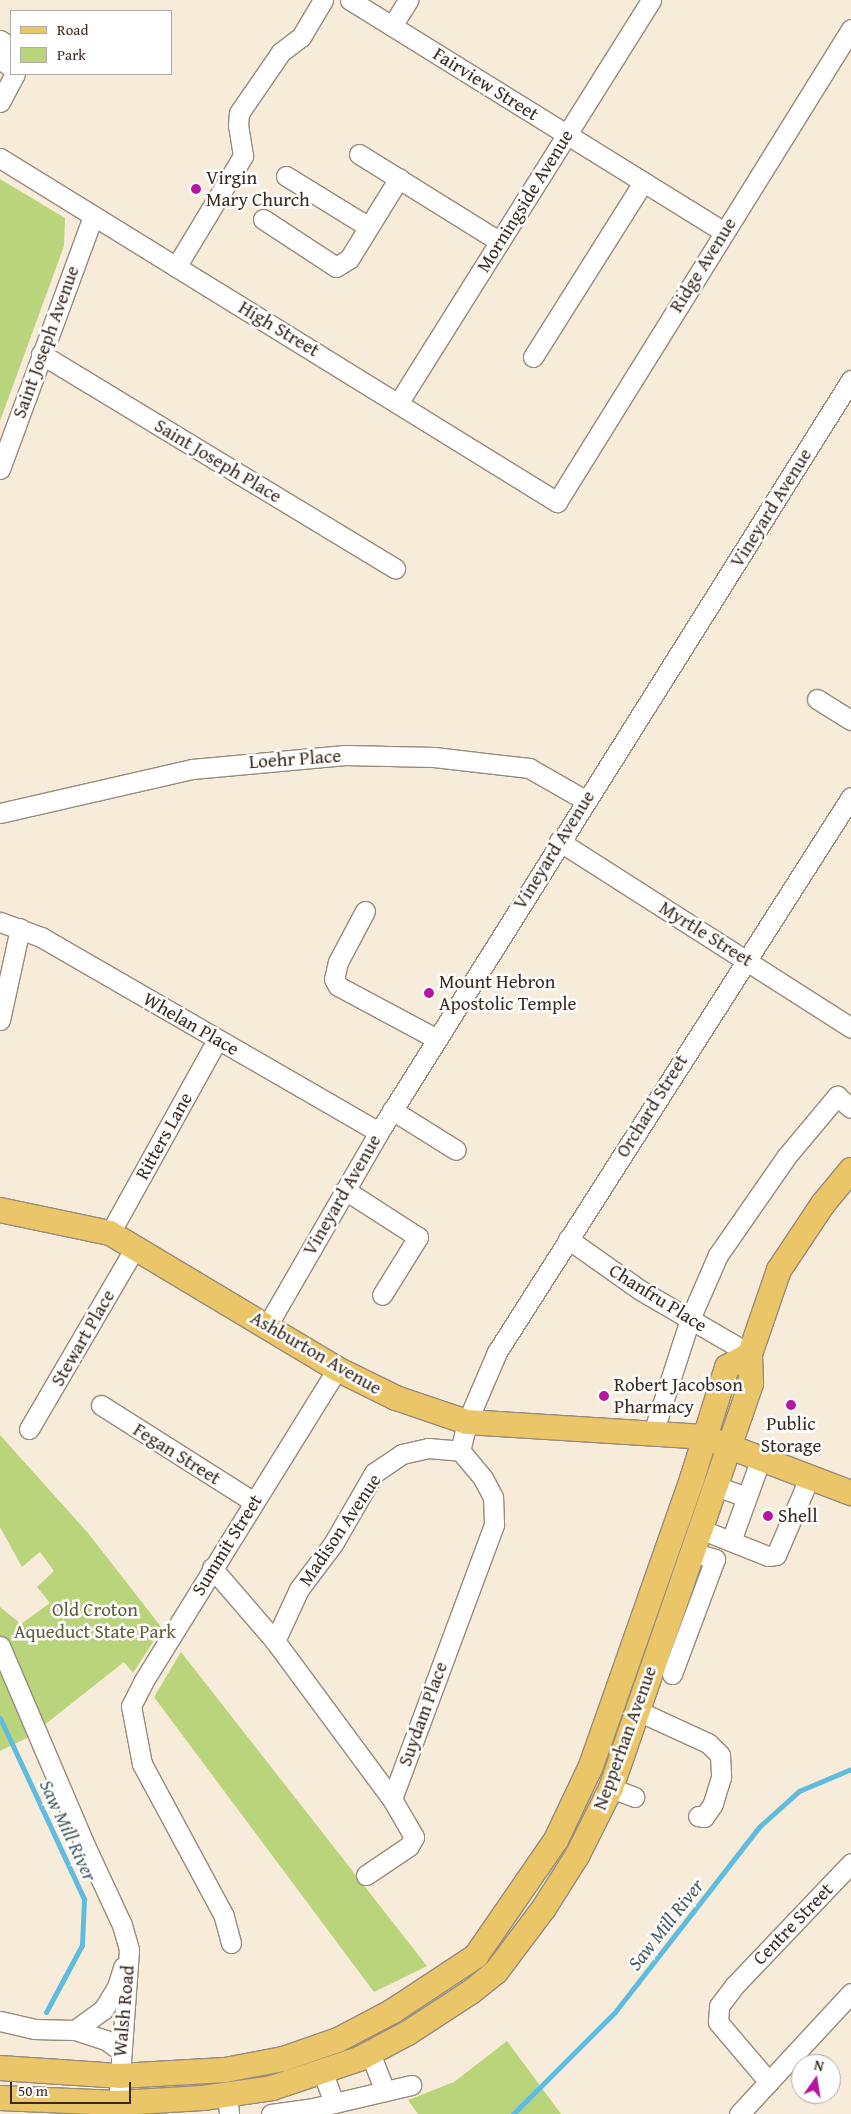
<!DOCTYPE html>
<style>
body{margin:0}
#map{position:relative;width:851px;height:2114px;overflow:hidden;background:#f6ecd9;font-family:"Gentium Book Plus",serif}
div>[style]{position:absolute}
.green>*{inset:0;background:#b9d47a}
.stream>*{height:5px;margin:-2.5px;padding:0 2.5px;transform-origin:2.5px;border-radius:2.5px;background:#60bcde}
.roads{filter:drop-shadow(1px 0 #988b7c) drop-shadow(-1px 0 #988b7c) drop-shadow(0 1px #988b7c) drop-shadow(0 -1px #988b7c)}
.minor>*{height:19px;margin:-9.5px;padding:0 9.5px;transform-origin:9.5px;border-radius:9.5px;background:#fff}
.major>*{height:24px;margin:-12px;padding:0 12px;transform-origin:12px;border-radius:12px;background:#ebc669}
.dots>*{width:14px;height:14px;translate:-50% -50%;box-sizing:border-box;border:2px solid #fff;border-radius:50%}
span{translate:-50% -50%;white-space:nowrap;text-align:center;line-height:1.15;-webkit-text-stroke:5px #fff;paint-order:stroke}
.street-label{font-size:19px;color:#3b2a1e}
.poi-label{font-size:19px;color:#3b2a1e}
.left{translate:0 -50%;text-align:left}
.park-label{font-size:19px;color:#615d3a}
.water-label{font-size:20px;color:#485d61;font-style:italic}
.legend{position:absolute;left:10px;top:10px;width:162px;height:65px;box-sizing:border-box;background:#fff;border:1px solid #b1aaa5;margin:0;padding:6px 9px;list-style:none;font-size:15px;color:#3b2a1e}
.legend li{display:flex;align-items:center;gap:10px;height:25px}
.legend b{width:25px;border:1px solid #b1aaa5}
.north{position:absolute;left:791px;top:2054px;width:50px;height:50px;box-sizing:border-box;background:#fff;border:1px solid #b1aaa5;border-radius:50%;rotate:13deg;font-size:14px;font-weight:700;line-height:20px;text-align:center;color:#3b2a1e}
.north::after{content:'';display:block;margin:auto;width:18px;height:22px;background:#b5179e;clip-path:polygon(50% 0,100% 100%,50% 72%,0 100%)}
.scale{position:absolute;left:10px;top:2082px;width:121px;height:22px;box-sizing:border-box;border:2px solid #3b2a1e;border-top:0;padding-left:6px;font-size:15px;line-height:18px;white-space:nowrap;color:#3b2a1e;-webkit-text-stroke:4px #fff;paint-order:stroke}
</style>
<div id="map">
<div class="green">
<div style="clip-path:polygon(0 179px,65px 218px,64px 246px,0 421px)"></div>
<div style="clip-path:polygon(0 1435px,88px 1533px,162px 1628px,133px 1673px,124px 1662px,29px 1737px,0 1751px,0 1607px,21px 1624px,50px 1603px,37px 1587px,54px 1571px,40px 1552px,22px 1567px,0 1527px)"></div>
<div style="clip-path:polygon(181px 1652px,427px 1966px,374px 1992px,154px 1697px)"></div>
<div style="clip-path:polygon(507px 2041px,561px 2114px,418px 2114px,408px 2100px,454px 2082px)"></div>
</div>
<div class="stream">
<div style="left:0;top:1718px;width:200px;rotate:65.1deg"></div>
<div style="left:84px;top:1899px;width:46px;rotate:92.5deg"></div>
<div style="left:82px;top:1945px;width:76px;rotate:118.2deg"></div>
<div style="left:513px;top:2114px;width:144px;rotate:-45deg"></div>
<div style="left:615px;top:2012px;width:234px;rotate:-52.1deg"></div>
<div style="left:759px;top:1827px;width:54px;rotate:-42deg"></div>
<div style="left:799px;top:1791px;width:56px;rotate:-22.9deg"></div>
</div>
<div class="roads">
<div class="minor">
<div style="left:350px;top:0;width:440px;rotate:31.8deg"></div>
<div style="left:392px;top:26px;width:31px;rotate:-58deg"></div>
<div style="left:0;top:40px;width:14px;rotate:36deg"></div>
<div style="left:0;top:59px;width:14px;rotate:36deg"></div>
<div style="left:0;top:102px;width:32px;rotate:-62deg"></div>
<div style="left:359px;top:154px;width:165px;rotate:31.9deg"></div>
<div style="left:0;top:158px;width:655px;rotate:31.7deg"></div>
<div style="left:557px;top:502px;width:557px;rotate:-58.14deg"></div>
<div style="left:286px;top:176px;width:97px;rotate:31.6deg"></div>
<div style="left:263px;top:219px;width:87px;rotate:33.3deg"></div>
<div style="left:336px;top:267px;width:15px;rotate:-32deg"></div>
<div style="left:349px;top:259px;width:95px;rotate:-58.3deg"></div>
<div style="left:176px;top:267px;width:130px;rotate:-58.9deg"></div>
<div style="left:243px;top:156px;width:30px;rotate:-99deg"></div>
<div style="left:238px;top:126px;width:13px;rotate:-86deg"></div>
<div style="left:239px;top:113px;width:74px;rotate:-55.5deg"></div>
<div style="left:281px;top:52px;width:25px;rotate:-37deg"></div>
<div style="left:301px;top:37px;width:43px;rotate:-59.3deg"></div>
<div style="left:41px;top:354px;width:414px;rotate:31.2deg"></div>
<div style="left:533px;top:357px;width:207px;rotate:-57.8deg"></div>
<div style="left:399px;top:402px;width:474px;rotate:-57.9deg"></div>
<div style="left:0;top:469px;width:270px;rotate:-69.8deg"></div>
<div style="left:817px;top:699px;width:40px;rotate:32deg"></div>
<div style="left:0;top:813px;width:197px;rotate:-12.9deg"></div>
<div style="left:192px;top:769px;width:154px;rotate:-5.2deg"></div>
<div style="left:345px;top:755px;width:89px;rotate:1.3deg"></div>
<div style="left:434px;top:757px;width:96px;rotate:6.6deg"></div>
<div style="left:529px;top:768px;width:64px;rotate:29.7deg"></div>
<div style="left:559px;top:841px;width:347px;rotate:32.6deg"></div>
<div style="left:365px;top:911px;width:58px;rotate:117.9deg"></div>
<div style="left:338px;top:962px;width:17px;rotate:103deg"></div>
<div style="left:334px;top:979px;width:8px;rotate:60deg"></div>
<div style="left:338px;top:986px;width:112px;rotate:28.2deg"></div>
<div style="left:0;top:922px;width:44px;rotate:20.1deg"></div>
<div style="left:41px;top:937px;width:390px;rotate:30deg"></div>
<div style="left:0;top:1020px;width:94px;rotate:-77.7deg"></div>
<div style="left:392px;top:1110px;width:75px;rotate:32deg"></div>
<div style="left:345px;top:1190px;width:87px;rotate:32.8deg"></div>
<div style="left:418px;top:1237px;width:68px;rotate:121.8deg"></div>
<div style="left:110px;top:1233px;width:221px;rotate:-61deg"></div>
<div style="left:568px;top:1239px;width:88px;rotate:35.3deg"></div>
<div style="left:640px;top:1290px;width:127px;rotate:30.2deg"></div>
<div style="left:267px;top:1326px;width:224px;rotate:-60deg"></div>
<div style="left:379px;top:1132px;width:888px;rotate:-57.89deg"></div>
<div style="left:101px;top:1405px;width:181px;rotate:32.4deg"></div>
<div style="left:29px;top:1429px;width:212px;rotate:-59.7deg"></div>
<div style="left:653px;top:1433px;width:120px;rotate:-72deg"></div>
<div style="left:690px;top:1319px;width:70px;rotate:-66.4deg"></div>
<div style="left:718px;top:1255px;width:119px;rotate:-55.2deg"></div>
<div style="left:786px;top:1157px;width:80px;rotate:-50.1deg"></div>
<div style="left:837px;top:1096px;width:18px;rotate:41deg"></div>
<div style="left:460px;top:1451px;width:30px;rotate:-76deg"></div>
<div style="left:467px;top:1422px;width:76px;rotate:-66.8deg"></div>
<div style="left:497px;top:1352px;width:658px;rotate:-57.47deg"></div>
<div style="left:716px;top:1486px;width:32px;rotate:20deg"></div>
<div style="left:700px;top:1529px;width:73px;rotate:21.7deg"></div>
<div style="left:768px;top:1556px;width:8px;rotate:-7deg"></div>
<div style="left:776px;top:1555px;width:86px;rotate:-66.7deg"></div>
<div style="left:731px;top:1541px;width:88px;rotate:-70.1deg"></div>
<div style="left:212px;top:1568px;width:96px;rotate:49.2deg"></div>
<div style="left:275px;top:1641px;width:197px;rotate:53.5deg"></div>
<div style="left:392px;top:1799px;width:44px;rotate:59.9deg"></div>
<div style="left:414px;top:1837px;width:10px;rotate:119deg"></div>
<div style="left:409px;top:1846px;width:52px;rotate:146deg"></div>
<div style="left:275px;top:1641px;width:57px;rotate:-65.2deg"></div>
<div style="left:299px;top:1589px;width:56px;rotate:-52.9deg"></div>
<div style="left:333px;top:1544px;width:82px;rotate:-60deg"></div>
<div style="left:374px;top:1473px;width:34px;rotate:-34deg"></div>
<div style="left:402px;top:1454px;width:27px;rotate:-13deg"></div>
<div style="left:428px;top:1448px;width:32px;rotate:5deg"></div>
<div style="left:0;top:1646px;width:212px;rotate:66.9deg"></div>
<div style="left:83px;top:1841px;width:93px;rotate:65.1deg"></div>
<div style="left:122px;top:1925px;width:26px;rotate:74deg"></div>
<div style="left:129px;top:1950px;width:153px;rotate:94.1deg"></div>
<div style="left:672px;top:1674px;width:123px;rotate:-69.5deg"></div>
<div style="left:715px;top:1559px;width:24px;rotate:-163deg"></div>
<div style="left:638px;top:1711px;width:77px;rotate:24.6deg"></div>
<div style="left:708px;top:1743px;width:17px;rotate:45deg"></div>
<div style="left:720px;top:1755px;width:22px;rotate:87deg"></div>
<div style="left:721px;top:1777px;width:28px;rotate:107deg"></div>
<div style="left:713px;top:1804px;width:16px;rotate:125deg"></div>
<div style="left:704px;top:1817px;width:6px;rotate:-171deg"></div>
<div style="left:611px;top:1788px;width:25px;rotate:21deg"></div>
<div style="left:392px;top:1799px;width:293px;rotate:-69.6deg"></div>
<div style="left:494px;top:1524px;width:27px;rotate:-92deg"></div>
<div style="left:493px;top:1497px;width:21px;rotate:-118deg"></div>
<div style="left:483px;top:1478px;width:35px;rotate:-130deg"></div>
<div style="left:231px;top:1943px;width:28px;rotate:-105deg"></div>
<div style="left:224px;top:1916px;width:173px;rotate:-118.3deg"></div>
<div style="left:142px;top:1764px;width:59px;rotate:-100.7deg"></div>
<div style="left:131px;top:1706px;width:27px;rotate:-63deg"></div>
<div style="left:143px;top:1682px;width:368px;rotate:-58.2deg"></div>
<div style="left:0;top:2021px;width:35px;rotate:13deg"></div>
<div style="left:34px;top:2029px;width:41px;rotate:1.4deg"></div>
<div style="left:75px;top:2030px;width:33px;rotate:18deg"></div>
<div style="left:106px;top:2040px;width:19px;rotate:36deg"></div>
<div style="left:75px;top:2030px;width:34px;rotate:-36deg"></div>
<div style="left:103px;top:2010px;width:27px;rotate:-59deg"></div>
<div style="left:117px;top:1987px;width:21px;rotate:-73deg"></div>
<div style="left:370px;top:2053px;width:41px;rotate:68.5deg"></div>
<div style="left:323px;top:2073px;width:32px;rotate:70deg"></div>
<div style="left:769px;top:2082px;width:79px;rotate:-130.4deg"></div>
<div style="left:718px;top:2022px;width:16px;rotate:-86deg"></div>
<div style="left:719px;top:2006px;width:26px;rotate:-53deg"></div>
<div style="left:735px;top:1985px;width:168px;rotate:-46.4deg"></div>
<div style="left:227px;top:2094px;width:20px;rotate:84deg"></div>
<div style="left:271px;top:2114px;width:42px;rotate:-8.1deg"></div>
<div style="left:313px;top:2108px;width:101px;rotate:-13.2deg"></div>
<div style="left:739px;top:2114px;width:165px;rotate:-47.2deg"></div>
</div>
<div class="major">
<div style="left:0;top:1210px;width:112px;rotate:11.8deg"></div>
<div style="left:110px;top:1233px;width:265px;rotate:30.9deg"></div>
<div style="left:337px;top:1369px;width:66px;rotate:26.2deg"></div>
<div style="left:396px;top:1398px;width:75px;rotate:18.7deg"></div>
<div style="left:467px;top:1422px;width:237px;rotate:3.6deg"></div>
<div style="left:704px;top:1437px;width:157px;rotate:20.9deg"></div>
<div style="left:0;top:2068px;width:119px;rotate:3.8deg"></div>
<div style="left:119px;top:2076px;width:106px;rotate:-3.2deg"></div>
<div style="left:225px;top:2070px;width:59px;rotate:-10.7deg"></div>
<div style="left:283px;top:2059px;width:58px;rotate:-19.1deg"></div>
<div style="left:338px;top:2040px;width:62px;rotate:-27.8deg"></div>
<div style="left:393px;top:2011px;width:100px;rotate:-33.5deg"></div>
<div style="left:476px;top:1956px;width:141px;rotate:-55.4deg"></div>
<div style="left:556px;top:1840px;width:82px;rotate:-64.7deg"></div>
<div style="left:591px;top:1766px;width:304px;rotate:-70.6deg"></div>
<div style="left:692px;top:1479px;width:117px;rotate:-72.6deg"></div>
<div style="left:727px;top:1367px;width:26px;rotate:-29deg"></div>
<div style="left:0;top:2098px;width:118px;rotate:2.4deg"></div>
<div style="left:118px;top:2103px;width:85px;rotate:-3.4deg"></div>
<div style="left:203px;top:2098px;width:70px;rotate:-8.2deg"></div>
<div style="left:272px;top:2088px;width:92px;rotate:-18.4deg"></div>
<div style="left:359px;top:2059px;width:55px;rotate:-28deg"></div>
<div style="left:408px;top:2033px;width:75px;rotate:-33.1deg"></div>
<div style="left:471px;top:1992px;width:32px;rotate:-39deg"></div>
<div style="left:496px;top:1972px;width:80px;rotate:-53.1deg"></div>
<div style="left:544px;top:1908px;width:62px;rotate:-57.6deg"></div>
<div style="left:577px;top:1856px;width:76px;rotate:-63.4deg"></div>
<div style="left:611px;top:1788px;width:428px;rotate:-70.9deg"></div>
<div style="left:751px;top:1384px;width:30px;rotate:-92deg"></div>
<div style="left:750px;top:1354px;width:89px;rotate:-71deg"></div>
<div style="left:779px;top:1270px;width:79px;rotate:-56.3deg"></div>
<div style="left:823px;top:1204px;width:44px;rotate:-50.5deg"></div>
</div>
</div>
<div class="dots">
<div style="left:196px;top:189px;background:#b5179e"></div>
<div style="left:429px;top:993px;background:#b5179e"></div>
<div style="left:604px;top:1396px;background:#b5179e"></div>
<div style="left:791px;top:1405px;background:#b5179e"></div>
<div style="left:768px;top:1516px;background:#b5179e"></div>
</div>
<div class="street-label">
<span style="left:486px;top:84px;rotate:32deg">Fairview Street</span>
<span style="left:525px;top:201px;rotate:-58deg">Morningside Avenue</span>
<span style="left:703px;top:265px;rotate:-58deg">Ridge Avenue</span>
<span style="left:279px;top:329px;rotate:31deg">High Street</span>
<span style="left:46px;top:342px;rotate:-70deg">Saint Joseph Avenue</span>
<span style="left:218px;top:461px;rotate:31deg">Saint Joseph Place</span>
<span style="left:771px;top:508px;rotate:-58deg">Vineyard Avenue</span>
<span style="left:295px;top:759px;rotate:-4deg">Loehr Place</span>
<span style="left:554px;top:850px;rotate:-58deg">Vineyard Avenue</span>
<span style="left:706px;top:934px;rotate:32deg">Myrtle Street</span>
<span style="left:191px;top:1024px;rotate:30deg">Whelan Place</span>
<span style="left:652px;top:1106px;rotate:-58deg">Orchard Street</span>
<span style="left:164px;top:1136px;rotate:-61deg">Ritters Lane</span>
<span style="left:342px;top:1195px;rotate:-60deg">Vineyard Avenue</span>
<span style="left:658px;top:1298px;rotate:32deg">Chanfru Place</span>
<span style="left:83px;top:1338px;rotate:-60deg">Stewart Place</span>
<span style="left:316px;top:1353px;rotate:30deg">Ashburton Avenue</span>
<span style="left:177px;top:1454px;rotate:32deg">Fegan Street</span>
<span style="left:340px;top:1530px;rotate:-56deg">Madison Avenue</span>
<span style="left:227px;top:1545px;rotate:-58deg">Summit Street</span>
<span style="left:423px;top:1714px;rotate:-70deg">Suydam Place</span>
<span style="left:625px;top:1738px;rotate:-70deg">Nepperhan Avenue</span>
<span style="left:793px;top:1924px;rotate:-46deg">Centre Street</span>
<span style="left:124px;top:2011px;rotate:-85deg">Walsh Road</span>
</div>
<div class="poi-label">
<span class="left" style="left:206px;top:189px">Virgin<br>Mary Church</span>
<span class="left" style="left:439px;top:993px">Mount Hebron<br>Apostolic Temple</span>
<span class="left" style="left:614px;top:1396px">Robert Jacobson<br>Pharmacy</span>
<span style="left:791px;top:1435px">Public<br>Storage</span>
<span class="left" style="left:778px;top:1516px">Shell</span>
</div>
<div class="park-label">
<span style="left:95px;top:1621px">Old Croton<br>Aqueduct State Park</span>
</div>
<div class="water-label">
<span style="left:69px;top:1830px;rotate:65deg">Saw Mill River</span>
<span style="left:665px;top:1924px;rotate:-52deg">Saw Mill River</span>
</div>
<ul class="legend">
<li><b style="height:6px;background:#ebc669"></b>Road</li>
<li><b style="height:14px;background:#b9d47a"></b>Park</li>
</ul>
<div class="north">N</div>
<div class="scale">50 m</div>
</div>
